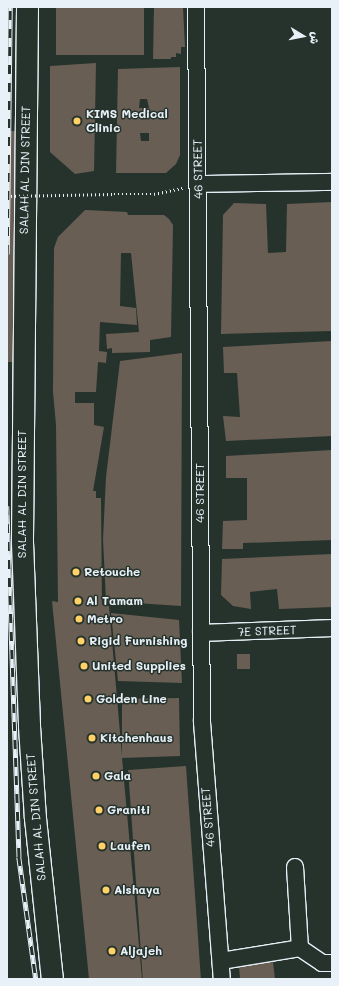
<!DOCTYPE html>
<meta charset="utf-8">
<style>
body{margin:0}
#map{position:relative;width:339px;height:986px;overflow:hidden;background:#26332d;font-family:Mali,"Playpen Sans Arabic",sans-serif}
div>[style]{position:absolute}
.building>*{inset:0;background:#685e53;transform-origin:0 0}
.path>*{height:2.5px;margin-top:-1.25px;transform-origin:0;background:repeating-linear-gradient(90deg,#e8f1f8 0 1px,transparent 0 4px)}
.roads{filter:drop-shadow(1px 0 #e8f1f8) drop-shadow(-1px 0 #e8f1f8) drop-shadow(0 1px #e8f1f8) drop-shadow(0 -1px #e8f1f8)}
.minor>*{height:16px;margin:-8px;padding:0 8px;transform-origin:8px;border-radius:8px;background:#26332d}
.major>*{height:21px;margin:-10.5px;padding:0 10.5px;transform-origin:10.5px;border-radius:10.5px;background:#26332d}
.rail>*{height:4.5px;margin-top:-2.25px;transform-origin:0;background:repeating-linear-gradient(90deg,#26332d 0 9px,#e8f1f8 0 18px);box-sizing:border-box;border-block:1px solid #e8f1f8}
.path-bridge>*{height:2.5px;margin-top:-1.25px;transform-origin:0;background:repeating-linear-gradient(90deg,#e8f1f8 0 1px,transparent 0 4px)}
.dots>*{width:11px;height:11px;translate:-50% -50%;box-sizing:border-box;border:2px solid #26332d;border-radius:50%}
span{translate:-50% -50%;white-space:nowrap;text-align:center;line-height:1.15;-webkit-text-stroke:3px #26332d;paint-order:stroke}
.poi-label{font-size:12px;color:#e8f1f8;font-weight:700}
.left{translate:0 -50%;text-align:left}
.street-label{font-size:12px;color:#e8f1f8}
.frame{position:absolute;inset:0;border:8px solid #e8f1f8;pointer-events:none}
.north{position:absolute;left:283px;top:16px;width:40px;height:40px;-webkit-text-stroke:3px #26332d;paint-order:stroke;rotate:100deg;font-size:11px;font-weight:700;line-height:16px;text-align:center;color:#e8f1f8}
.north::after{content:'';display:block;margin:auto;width:14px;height:18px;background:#e8f1f8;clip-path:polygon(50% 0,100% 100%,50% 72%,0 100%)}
</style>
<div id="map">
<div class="building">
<div style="left:56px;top:7px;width:88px;height:48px"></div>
<div style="clip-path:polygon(154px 7px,183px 7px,185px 47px,181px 47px,181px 54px,176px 53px,176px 57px,171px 57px,171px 59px,153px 59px)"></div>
<div style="clip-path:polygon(96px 63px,94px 171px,75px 174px,50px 152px,50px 66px)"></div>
<div style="clip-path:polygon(evenodd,180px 67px,180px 155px,176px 164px,166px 173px,116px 173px,118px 69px,180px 67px,140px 99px,147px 99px,149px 108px,139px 108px,140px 99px,180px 67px,140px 133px,149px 133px,149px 141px,141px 141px,140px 133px)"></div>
<div style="clip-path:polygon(7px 131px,17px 131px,17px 295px,13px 362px,7px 362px)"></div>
<div style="clip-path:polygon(332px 202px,332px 331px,221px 334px,223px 215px,234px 203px,266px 204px,268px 253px,286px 252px,287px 204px)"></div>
<div style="clip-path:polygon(85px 210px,127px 212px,128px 215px,164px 215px,169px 219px,173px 225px,171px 337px,150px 340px,150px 352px,112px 353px,112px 348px,107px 349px,106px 334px,139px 332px,131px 253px,121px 253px,120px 306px,136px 308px,137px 325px,100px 322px,99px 351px,107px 352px,106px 363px,98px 362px,96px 392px,75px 392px,75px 403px,94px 403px,94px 425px,104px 427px,93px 491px,96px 491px,96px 498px,101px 498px,102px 605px,109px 606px,122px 756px,122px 699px,179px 698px,180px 756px,122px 758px,142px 979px,89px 979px,52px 601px,58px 602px,56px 425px,53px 392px,54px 248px,58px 237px)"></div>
<div style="clip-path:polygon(332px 341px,332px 436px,226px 441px,223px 416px,240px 417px,237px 373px,224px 373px,223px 347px)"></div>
<div style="clip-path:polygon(182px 353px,181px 606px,106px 601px,103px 539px,106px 477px,120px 361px)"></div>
<div style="clip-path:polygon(332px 450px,332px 540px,243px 543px,243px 549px,222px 549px,223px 521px,247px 520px,247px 478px,226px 478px,226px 456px)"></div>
<div style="clip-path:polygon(332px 554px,332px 607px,279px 609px,277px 589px,250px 592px,251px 609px,233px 606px,221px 595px,222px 559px)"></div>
<div style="clip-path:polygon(111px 613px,179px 620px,182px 683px,118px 681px)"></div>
<div style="left:237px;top:654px;width:13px;height:15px"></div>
<div style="left:186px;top:766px;width:214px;height:58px;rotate:86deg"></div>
<div style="clip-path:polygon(273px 962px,275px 979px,240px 979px,239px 966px)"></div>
</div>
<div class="path">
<div style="left:114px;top:194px;width:40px"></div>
<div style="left:154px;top:194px;width:30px;rotate:-12deg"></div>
</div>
<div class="roads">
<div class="minor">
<div style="left:196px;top:7px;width:715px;rotate:89.52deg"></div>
<div style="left:202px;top:722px;width:258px;rotate:85.6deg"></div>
<div style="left:198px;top:184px;width:134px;rotate:-0.9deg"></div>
<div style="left:201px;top:633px;width:131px;rotate:-2.2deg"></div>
<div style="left:295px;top:867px;width:81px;rotate:86.5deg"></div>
<div style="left:300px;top:948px;width:27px;rotate:34deg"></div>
<div style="left:322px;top:963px;width:10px"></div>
<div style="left:221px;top:961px;width:80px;rotate:-9.3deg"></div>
</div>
<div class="major">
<div style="left:27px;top:7px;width:535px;rotate:90.54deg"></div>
<div style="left:22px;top:542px;width:184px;rotate:87.8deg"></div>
<div style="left:29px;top:726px;width:92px;rotate:86.3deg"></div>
<div style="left:35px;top:818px;width:162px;rotate:84deg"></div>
</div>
</div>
<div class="rail">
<div style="left:7px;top:254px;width:247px;rotate:-89.3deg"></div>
<div style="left:7px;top:506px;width:351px;rotate:88deg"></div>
<div style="left:19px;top:857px;width:123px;rotate:82.1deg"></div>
</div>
<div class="path-bridge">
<div style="left:7px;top:196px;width:107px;rotate:-1.1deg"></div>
</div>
<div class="dots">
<div style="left:77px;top:121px;background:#ffd166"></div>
<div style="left:76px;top:572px;background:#ffd166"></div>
<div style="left:78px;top:601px;background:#ffd166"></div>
<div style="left:79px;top:619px;background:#ffd166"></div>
<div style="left:81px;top:641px;background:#ffd166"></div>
<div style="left:84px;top:666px;background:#ffd166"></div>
<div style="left:88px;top:699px;background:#ffd166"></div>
<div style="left:92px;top:738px;background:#ffd166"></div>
<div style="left:96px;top:776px;background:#ffd166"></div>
<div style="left:99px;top:810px;background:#ffd166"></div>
<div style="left:102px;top:846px;background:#ffd166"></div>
<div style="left:106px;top:890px;background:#ffd166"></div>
<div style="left:112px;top:951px;background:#ffd166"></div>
</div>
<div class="poi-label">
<span class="left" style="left:86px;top:121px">KIMS Medical<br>Clinic</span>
<span class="left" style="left:84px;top:572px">Retouche</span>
<span class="left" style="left:86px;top:601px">Al Tamam</span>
<span class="left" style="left:87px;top:619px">Metro</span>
<span class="left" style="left:89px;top:641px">Rigid Furnishing</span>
<span class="left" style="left:92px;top:666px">United Supplies</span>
<span class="left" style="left:96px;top:699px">Golden Line</span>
<span class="left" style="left:100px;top:738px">Kitchenhaus</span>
<span class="left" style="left:104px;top:776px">Gala</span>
<span class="left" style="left:107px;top:810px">Graniti</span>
<span class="left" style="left:110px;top:846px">Laufen</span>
<span class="left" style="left:114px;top:890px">Alshaya</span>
<span class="left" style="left:120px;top:951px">Aljajeh</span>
</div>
<div class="street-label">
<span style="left:198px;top:169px;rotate:-91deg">46 STREET</span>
<span style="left:25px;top:170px;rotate:-89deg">SALAH AL DIN STREET</span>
<span style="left:200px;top:493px;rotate:-90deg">46 STREET</span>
<span style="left:22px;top:494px;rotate:-90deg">SALAH AL DIN STREET</span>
<span style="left:267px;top:631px;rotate:-2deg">7E STREET</span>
<span style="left:36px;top:817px;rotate:-95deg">SALAH AL DIN STREET</span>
<span style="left:208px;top:817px;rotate:-95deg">46 STREET</span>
</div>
<div class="frame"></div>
<div class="north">ش</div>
</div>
